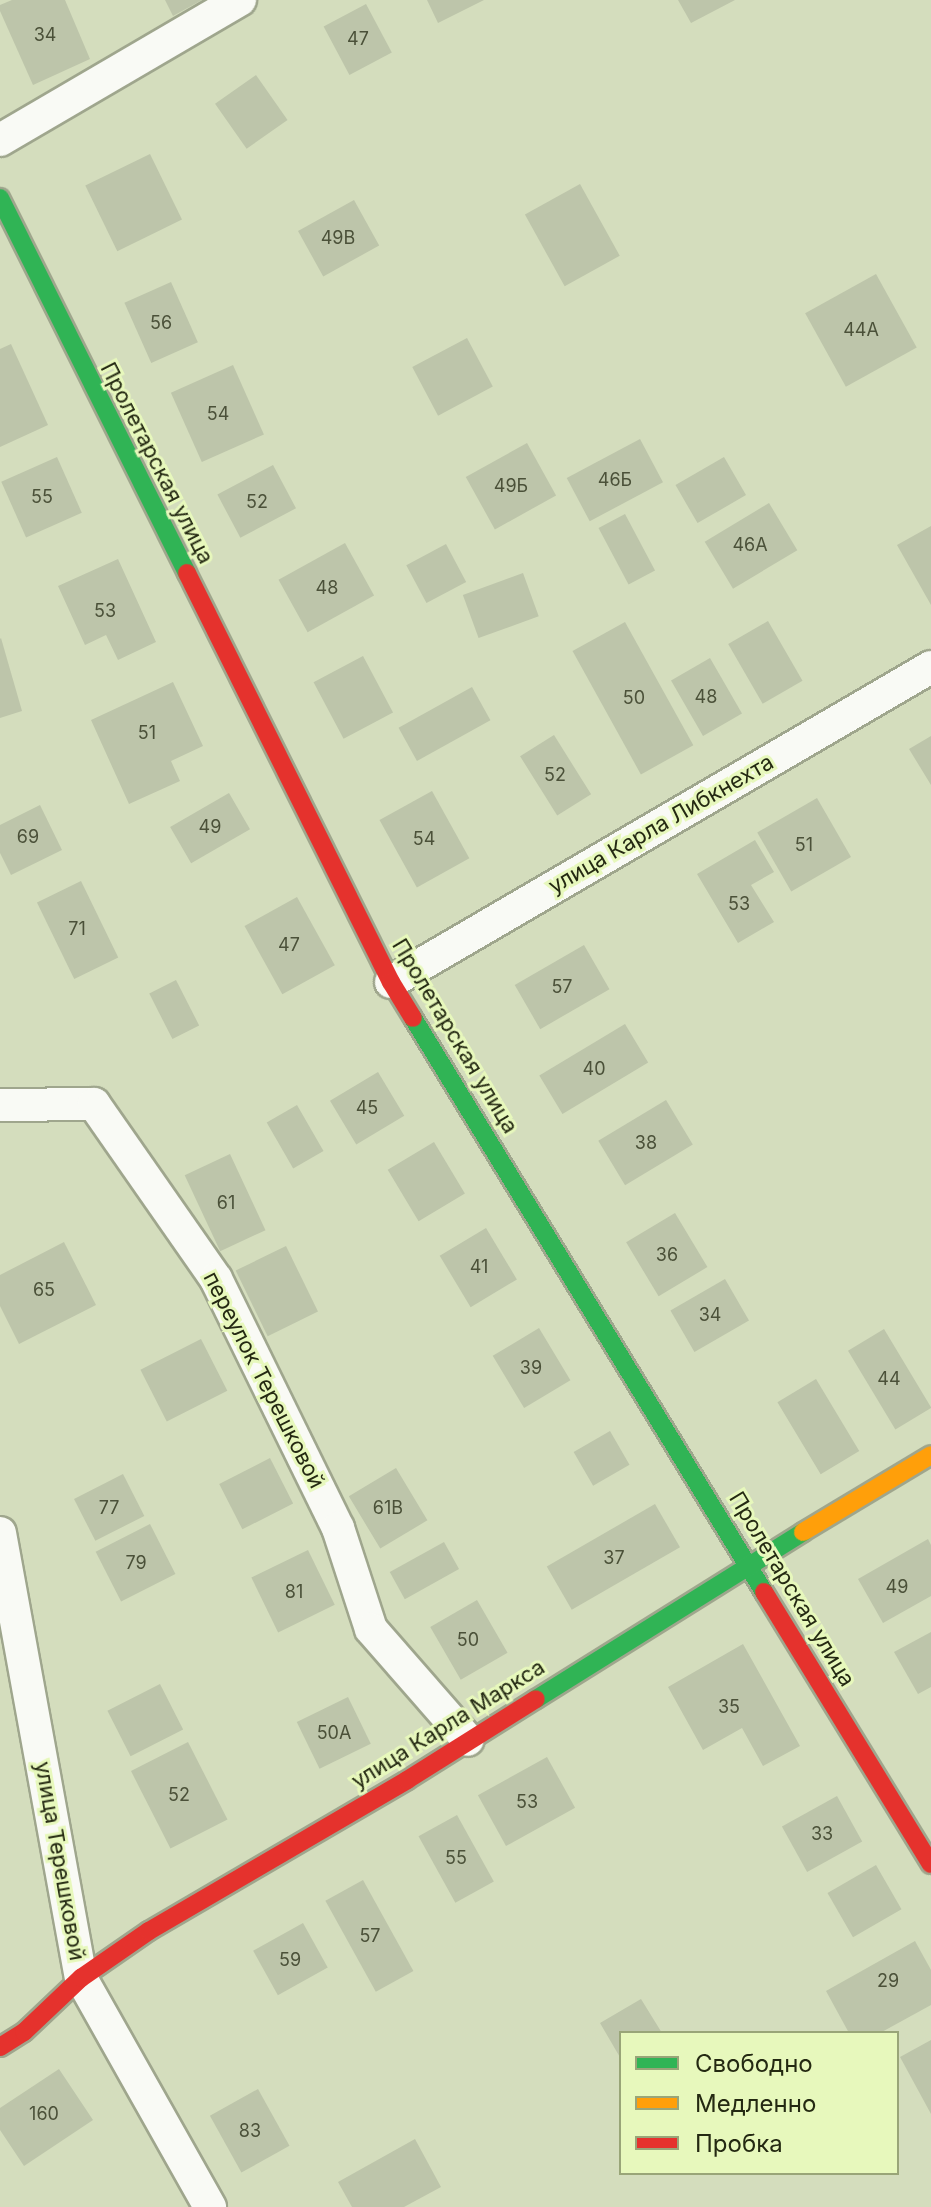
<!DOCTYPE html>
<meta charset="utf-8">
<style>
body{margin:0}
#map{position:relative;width:931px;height:2207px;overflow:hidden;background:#d4ddbd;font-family:Inter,sans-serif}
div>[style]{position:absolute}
.building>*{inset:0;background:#bdc5aa;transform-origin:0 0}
.roads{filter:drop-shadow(2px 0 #9fa68d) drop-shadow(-2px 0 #9fa68d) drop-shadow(0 2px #9fa68d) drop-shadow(0 -2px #9fa68d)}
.street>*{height:32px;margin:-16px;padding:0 16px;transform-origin:16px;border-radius:16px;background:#f9faf5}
.fast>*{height:18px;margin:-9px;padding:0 9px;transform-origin:9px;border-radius:9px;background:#30b455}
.slow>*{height:18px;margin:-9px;padding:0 9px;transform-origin:9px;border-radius:9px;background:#ff9f0a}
.jam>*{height:18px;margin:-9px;padding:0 9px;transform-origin:9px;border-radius:9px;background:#e5322d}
span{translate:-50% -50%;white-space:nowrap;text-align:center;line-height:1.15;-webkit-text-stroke:6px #e7f8bc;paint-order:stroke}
.number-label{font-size:18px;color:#4b5139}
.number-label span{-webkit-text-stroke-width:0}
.street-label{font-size:22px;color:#242912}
.legend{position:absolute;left:619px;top:2031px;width:280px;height:144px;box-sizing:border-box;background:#e7f8bc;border:2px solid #99a578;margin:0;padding:10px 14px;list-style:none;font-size:24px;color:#242912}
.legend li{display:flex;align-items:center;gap:16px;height:40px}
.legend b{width:40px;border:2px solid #99a578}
</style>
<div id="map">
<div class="building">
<div style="clip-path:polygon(12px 0,65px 0,90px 59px,33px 85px,0 11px,0 5px)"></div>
<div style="clip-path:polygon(165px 0,202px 0,173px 16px)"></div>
<div style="clip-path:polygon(427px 0,484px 0,438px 23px)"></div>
<div style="clip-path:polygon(678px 0,735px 0,691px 23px)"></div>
<div style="left:366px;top:4px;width:55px;height:48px;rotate:62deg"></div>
<div style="left:256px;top:75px;width:55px;height:50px;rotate:55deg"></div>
<div style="left:150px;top:154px;width:73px;height:72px;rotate:64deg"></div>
<div style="left:580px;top:184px;width:82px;height:63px;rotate:61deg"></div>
<div style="left:354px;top:200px;width:52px;height:64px;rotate:61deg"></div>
<div style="left:876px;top:274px;width:84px;height:81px;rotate:61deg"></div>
<div style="left:171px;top:282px;width:66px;height:51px;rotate:66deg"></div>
<div style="left:467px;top:338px;width:55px;height:62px;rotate:62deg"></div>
<div style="clip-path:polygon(11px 344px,48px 425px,0 447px,0 349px)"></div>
<div style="left:233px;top:365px;width:76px;height:68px;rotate:66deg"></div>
<div style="left:640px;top:439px;width:49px;height:83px;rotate:62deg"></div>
<div style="left:527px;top:443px;width:60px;height:70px;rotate:61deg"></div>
<div style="left:57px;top:457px;width:61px;height:61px;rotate:66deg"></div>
<div style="left:724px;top:457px;width:44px;height:56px;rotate:60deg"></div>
<div style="left:273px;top:465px;width:49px;height:63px;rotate:62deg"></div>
<div style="left:769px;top:503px;width:55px;height:75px;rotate:59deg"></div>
<div style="left:625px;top:514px;width:64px;height:30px;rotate:62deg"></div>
<div style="clip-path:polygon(931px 526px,931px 605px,897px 545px)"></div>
<div style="left:345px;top:543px;width:60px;height:76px;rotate:61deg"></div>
<div style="left:446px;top:544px;width:43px;height:45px;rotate:62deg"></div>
<div style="clip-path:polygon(118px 559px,156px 642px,118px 660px,106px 635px,85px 645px,58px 586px)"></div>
<div style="left:523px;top:573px;width:46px;height:64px;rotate:70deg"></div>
<div style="left:768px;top:621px;width:69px;height:46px;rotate:60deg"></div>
<div style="left:625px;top:622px;width:141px;height:60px;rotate:61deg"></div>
<div style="clip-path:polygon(1px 638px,22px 711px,0 718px,0 639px)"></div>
<div style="left:363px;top:656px;width:64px;height:56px;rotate:62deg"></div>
<div style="left:710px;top:658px;width:64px;height:45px;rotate:60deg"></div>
<div style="clip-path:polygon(173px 682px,203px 746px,171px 761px,180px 781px,129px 804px,91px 720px)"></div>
<div style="left:472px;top:687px;width:38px;height:84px;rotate:61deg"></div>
<div style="left:554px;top:735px;width:70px;height:40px;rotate:58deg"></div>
<div style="clip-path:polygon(931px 736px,931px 785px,909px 749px)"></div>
<div style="left:432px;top:791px;width:77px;height:60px;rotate:61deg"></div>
<div style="left:229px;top:793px;width:42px;height:68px;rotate:60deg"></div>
<div style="left:817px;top:798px;width:68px;height:69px;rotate:60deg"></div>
<div style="clip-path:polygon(40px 805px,62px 850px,11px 875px,0 853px,0 825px)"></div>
<div style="clip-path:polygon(755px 840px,774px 872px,751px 885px,774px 922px,738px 943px,697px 874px)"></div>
<div style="left:81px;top:881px;width:85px;height:49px;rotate:64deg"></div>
<div style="left:297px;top:897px;width:78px;height:60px;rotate:61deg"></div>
<div style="left:584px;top:945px;width:51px;height:80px;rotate:60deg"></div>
<div style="left:176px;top:980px;width:51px;height:30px;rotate:63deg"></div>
<div style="left:625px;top:1024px;width:45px;height:100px;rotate:59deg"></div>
<div style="left:378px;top:1072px;width:51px;height:56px;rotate:59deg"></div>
<div style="left:666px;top:1100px;width:52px;height:79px;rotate:59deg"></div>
<div style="left:297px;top:1105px;width:53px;height:35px;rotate:60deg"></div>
<div style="left:434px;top:1142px;width:60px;height:54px;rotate:59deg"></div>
<div style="left:230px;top:1154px;width:84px;height:50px;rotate:65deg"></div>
<div style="left:675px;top:1213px;width:63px;height:57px;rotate:59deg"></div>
<div style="left:486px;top:1228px;width:60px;height:54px;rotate:59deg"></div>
<div style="clip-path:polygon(64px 1242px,96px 1305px,19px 1344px,0 1306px,0 1275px)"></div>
<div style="left:286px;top:1246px;width:73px;height:56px;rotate:64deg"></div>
<div style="left:725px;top:1279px;width:48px;height:63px;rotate:60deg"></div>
<div style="left:539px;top:1328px;width:61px;height:54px;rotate:59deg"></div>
<div style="left:884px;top:1329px;width:92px;height:42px;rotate:59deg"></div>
<div style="left:201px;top:1339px;width:58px;height:68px;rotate:63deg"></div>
<div style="left:816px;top:1379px;width:84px;height:45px;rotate:59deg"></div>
<div style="left:610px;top:1431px;width:39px;height:42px;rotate:60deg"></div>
<div style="left:270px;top:1458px;width:51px;height:57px;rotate:63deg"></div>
<div style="left:396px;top:1468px;width:61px;height:55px;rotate:59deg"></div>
<div style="left:123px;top:1474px;width:47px;height:55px;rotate:63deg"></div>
<div style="left:655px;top:1504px;width:50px;height:125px;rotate:60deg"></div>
<div style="left:150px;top:1524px;width:56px;height:61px;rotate:63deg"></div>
<div style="clip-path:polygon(928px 1539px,931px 1545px,931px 1596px,883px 1623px,858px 1579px)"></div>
<div style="left:444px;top:1542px;width:31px;height:62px;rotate:61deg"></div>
<div style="left:308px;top:1550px;width:61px;height:63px;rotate:64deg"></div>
<div style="left:477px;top:1600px;width:61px;height:54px;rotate:60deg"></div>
<div style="clip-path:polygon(931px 1632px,931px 1687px,918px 1694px,894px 1652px)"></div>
<div style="clip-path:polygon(743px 1644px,800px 1746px,763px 1766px,742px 1728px,703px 1750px,668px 1687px)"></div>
<div style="left:160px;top:1684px;width:51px;height:59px;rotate:63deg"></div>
<div style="left:348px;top:1697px;width:52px;height:57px;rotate:64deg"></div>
<div style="left:188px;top:1742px;width:87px;height:64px;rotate:63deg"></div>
<div style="left:547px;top:1757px;width:58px;height:79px;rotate:61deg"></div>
<div style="left:837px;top:1796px;width:52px;height:63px;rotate:61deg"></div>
<div style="left:457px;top:1815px;width:76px;height:44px;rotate:61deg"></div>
<div style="left:876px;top:1865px;width:51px;height:56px;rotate:60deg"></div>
<div style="left:363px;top:1880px;width:104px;height:43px;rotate:61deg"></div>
<div style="left:303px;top:1923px;width:51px;height:57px;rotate:61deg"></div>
<div style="clip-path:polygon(915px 1941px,931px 1970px,931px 2005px,880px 2033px,849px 2033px,826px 1991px)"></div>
<div style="clip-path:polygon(641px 1999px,662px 2033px,621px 2033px,621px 2059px,600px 2023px)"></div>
<div style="clip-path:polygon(931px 2040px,931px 2114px,900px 2057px)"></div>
<div style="clip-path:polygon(59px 2069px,93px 2120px,24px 2166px,0 2130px,0 2108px)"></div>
<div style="left:258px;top:2089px;width:65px;height:55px;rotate:61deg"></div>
<div style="clip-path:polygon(415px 2139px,441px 2187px,404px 2207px,352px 2207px,338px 2182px)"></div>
</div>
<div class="roads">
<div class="street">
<div style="left:0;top:140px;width:278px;rotate:-30.3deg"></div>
<div style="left:391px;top:982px;width:625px;rotate:-30.26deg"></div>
<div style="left:0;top:1105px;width:94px;rotate:-0.6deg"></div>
<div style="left:94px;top:1104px;width:213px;rotate:55.1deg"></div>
<div style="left:216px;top:1279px;width:277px;rotate:63.9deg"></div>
<div style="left:338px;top:1528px;width:106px;rotate:71.9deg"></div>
<div style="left:371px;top:1629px;width:147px;rotate:48.9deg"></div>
<div style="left:0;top:1533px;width:452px;rotate:79.7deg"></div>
<div style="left:81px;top:1978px;width:263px;rotate:60.6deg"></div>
</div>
<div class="fast">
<div style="left:0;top:198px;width:419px;rotate:63.5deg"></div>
<div style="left:413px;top:1018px;width:673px;rotate:58.55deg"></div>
<div style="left:536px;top:1699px;width:315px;rotate:-32deg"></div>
</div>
<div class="slow">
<div style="left:803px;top:1532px;width:149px;rotate:-31deg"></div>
</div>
<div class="jam">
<div style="left:187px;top:573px;width:457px;rotate:63.5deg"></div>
<div style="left:391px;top:982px;width:42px;rotate:58.6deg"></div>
<div style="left:764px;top:1592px;width:319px;rotate:58.5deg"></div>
<div style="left:0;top:2047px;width:28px;rotate:-32deg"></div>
<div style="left:24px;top:2032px;width:79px;rotate:-43.5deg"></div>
<div style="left:81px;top:1978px;width:83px;rotate:-34.7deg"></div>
<div style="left:149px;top:1931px;width:299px;rotate:-30.3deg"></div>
<div style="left:407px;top:1780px;width:152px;rotate:-32.1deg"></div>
</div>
</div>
<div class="number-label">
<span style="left:45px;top:35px">34</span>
<span style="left:358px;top:39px">47</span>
<span style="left:338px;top:238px">49В</span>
<span style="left:161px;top:323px">56</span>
<span style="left:861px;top:330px">44А</span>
<span style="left:218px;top:414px">54</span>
<span style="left:615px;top:480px">46Б</span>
<span style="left:511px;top:486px">49Б</span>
<span style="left:42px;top:497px">55</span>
<span style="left:257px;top:502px">52</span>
<span style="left:750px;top:545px">46А</span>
<span style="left:327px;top:588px">48</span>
<span style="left:105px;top:611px">53</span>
<span style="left:706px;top:697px">48</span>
<span style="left:634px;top:698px">50</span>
<span style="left:147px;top:733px">51</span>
<span style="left:555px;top:775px">52</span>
<span style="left:210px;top:827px">49</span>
<span style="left:28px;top:837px">69</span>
<span style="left:424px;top:839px">54</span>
<span style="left:804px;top:845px">51</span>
<span style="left:739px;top:904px">53</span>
<span style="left:77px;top:929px">71</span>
<span style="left:289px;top:945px">47</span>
<span style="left:562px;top:987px">57</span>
<span style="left:594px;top:1069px">40</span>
<span style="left:367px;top:1108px">45</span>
<span style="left:646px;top:1143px">38</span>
<span style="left:226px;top:1203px">61</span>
<span style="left:667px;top:1255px">36</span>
<span style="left:479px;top:1267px">41</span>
<span style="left:44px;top:1290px">65</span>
<span style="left:710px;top:1315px">34</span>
<span style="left:531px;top:1368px">39</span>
<span style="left:889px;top:1379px">44</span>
<span style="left:109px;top:1508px">77</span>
<span style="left:388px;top:1508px">61В</span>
<span style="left:614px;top:1558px">37</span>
<span style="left:136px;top:1563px">79</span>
<span style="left:897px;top:1587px">49</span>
<span style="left:294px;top:1592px">81</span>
<span style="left:468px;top:1640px">50</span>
<span style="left:729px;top:1707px">35</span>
<span style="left:334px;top:1733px">50А</span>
<span style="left:179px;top:1795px">52</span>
<span style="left:527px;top:1802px">53</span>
<span style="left:822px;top:1834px">33</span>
<span style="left:456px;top:1858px">55</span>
<span style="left:370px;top:1936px">57</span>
<span style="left:290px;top:1960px">59</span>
<span style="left:888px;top:1981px">29</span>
<span style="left:44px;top:2114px">160</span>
<span style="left:250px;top:2131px">83</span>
</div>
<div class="street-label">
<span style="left:157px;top:463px;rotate:63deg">Пролетарская улица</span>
<span style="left:661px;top:824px;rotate:-30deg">улица Карла Либкнехта</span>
<span style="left:455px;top:1036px;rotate:59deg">Пролетарская улица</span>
<span style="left:264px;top:1380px;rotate:63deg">переулок Терешковой</span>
<span style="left:792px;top:1589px;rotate:59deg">Пролетарская улица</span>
<span style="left:448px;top:1724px;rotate:-32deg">улица Карла Маркса</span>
<span style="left:60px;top:1861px;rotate:80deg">улица Терешковой</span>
</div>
<ul class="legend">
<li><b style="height:10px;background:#30b455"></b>Свободно</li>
<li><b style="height:10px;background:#ff9f0a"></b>Медленно</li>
<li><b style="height:10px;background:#e5322d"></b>Пробка</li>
</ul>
</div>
